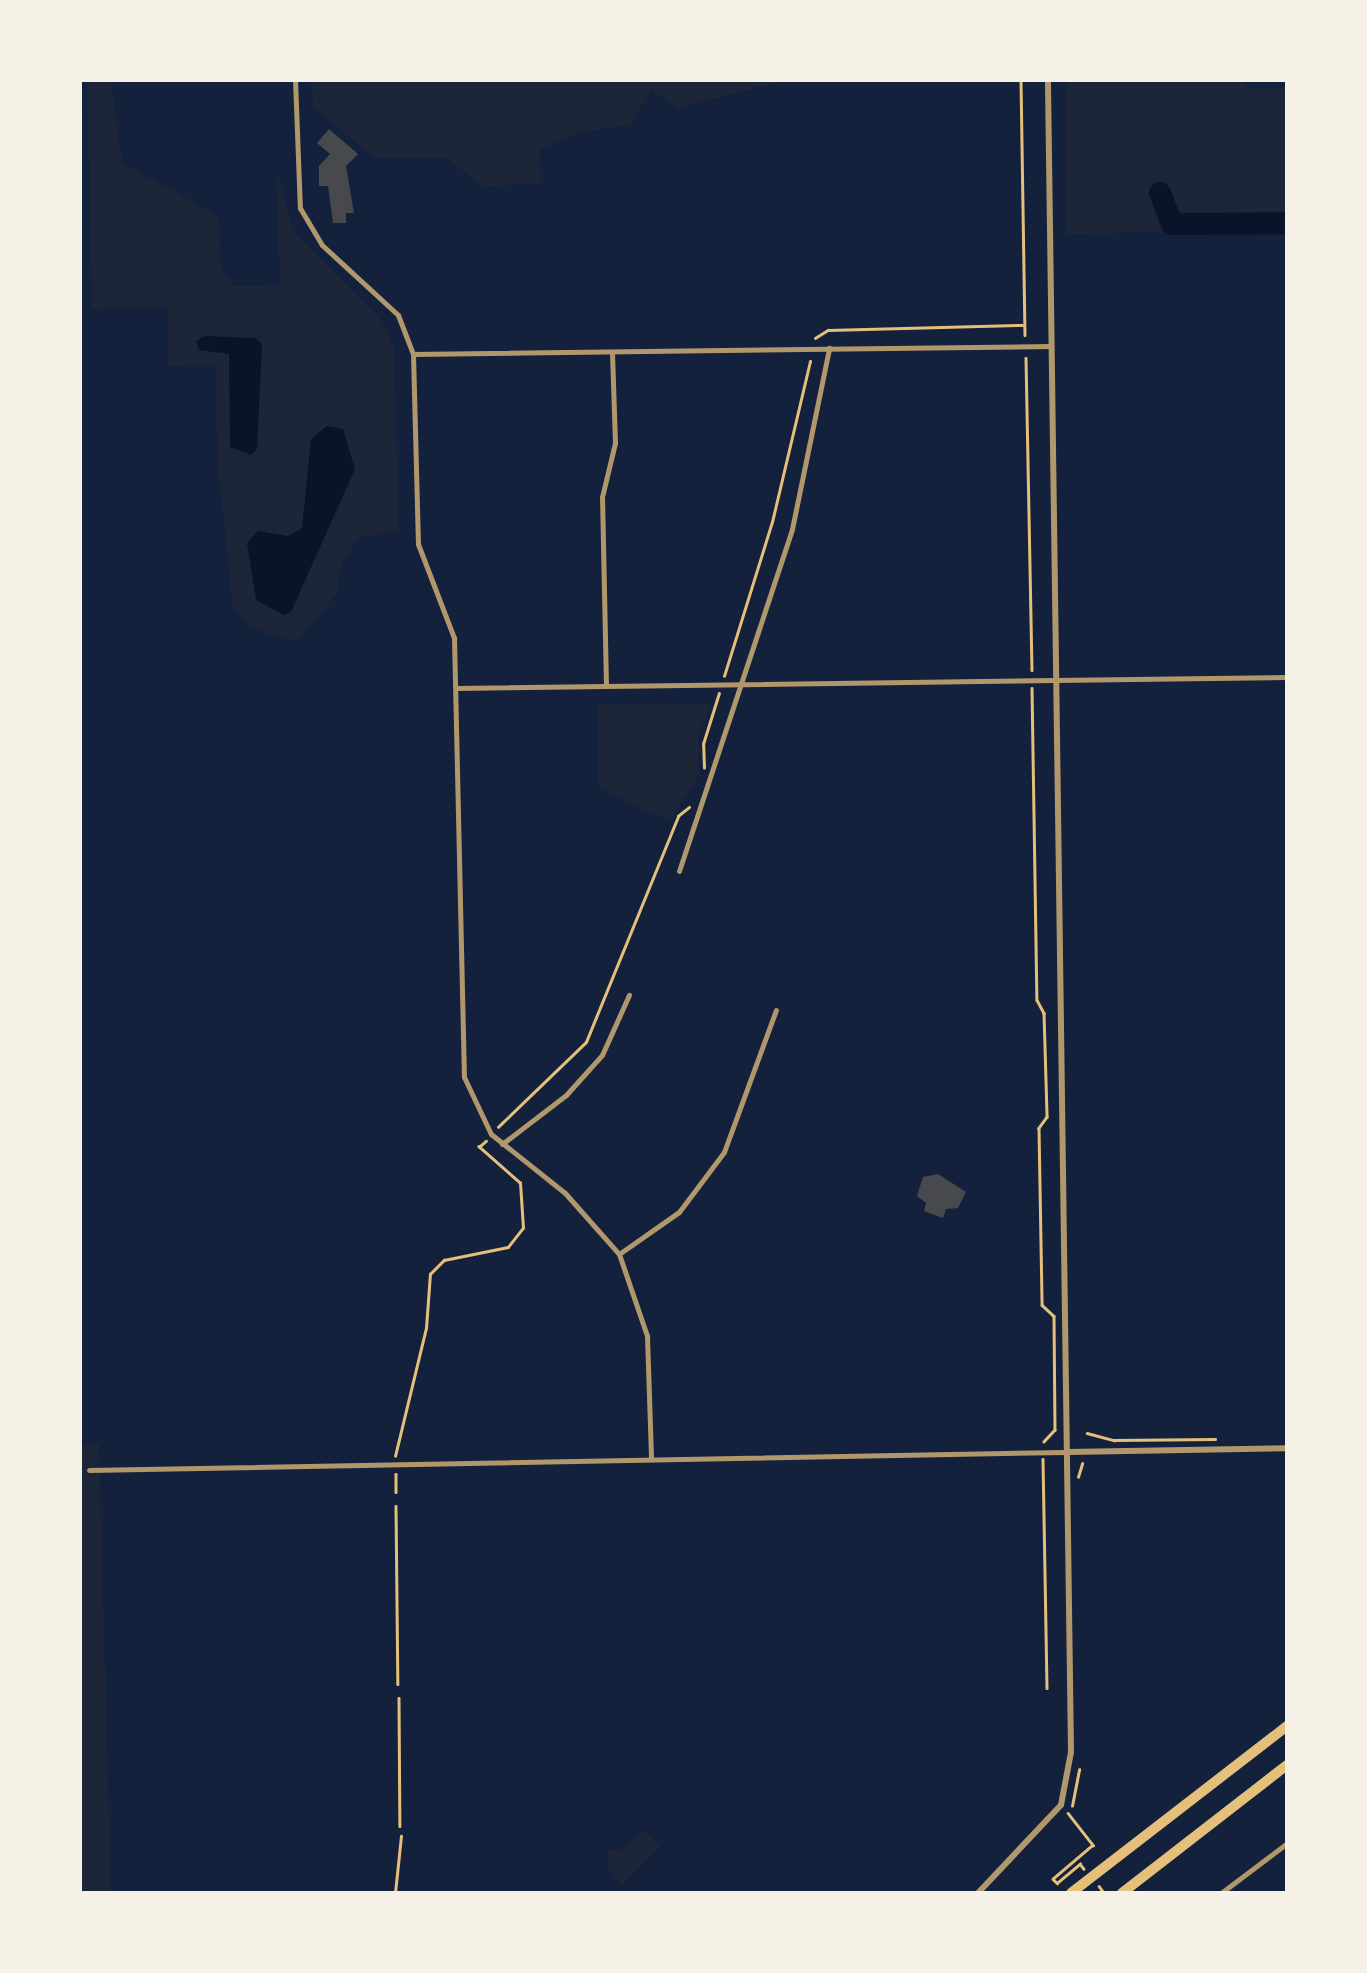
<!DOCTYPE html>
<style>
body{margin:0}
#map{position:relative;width:1367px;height:1973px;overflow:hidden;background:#14213d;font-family:"Open Sans",sans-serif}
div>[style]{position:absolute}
.green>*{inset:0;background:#1d2539}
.water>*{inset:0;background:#0b132b}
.river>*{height:22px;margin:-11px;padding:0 11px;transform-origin:11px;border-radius:11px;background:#0b132b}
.building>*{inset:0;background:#48494c}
.path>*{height:2.5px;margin:-1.25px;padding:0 1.25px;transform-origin:1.25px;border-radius:1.25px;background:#e5c07b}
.minor>*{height:5px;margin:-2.5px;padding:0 2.5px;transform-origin:2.5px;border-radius:2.5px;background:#b1986c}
.tertiary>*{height:6px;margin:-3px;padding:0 3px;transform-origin:3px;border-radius:3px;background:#b1986c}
.motorway>*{height:10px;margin:-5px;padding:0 5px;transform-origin:5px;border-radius:5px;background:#e5c07b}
span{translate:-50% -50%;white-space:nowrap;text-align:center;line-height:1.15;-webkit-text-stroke:10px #f6f1e7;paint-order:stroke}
.frame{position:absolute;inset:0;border:82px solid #f6f1e7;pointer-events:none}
</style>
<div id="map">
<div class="green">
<div style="clip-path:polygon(87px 80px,111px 80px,122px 163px,219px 216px,221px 270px,234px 286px,280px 285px,276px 171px,295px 234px,379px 318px,394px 347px,399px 530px,358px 538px,342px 563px,336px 595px,297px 642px,250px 628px,233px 607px,217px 461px,216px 365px,168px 366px,167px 307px,92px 309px)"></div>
<div style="clip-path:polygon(312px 80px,787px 80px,678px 108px,651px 90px,631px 125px,579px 132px,540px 150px,541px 184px,482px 186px,447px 158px,375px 158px,313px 107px)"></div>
<div style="clip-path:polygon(1065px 80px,1238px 80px,1251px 88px,1287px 88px,1287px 230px,1067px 234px)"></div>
<div style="clip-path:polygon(598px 704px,710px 704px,698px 739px,699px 775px,669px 821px,599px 788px)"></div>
<div style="clip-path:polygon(80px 1444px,99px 1444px,111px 1893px,80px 1893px)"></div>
<div style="clip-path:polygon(644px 1830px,660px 1847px,623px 1884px,608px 1868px,608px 1850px,623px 1849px)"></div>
</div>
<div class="water">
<div style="clip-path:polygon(205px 336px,255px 338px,262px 344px,257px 449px,251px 455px,230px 447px,229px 354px,199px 350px,196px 341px)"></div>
<div style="clip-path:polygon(327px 426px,343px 429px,355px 469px,291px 612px,284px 615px,256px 600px,247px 543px,258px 531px,288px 536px,302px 528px,311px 439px)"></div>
</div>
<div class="river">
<div style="left:1160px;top:193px;width:33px;rotate:69deg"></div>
<div style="left:1172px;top:224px;width:115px;rotate:-0.5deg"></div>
</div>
<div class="building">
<div style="clip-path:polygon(329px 129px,358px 154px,346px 166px,354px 213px,346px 213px,346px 223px,333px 223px,328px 186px,319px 186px,319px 166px,330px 154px,317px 143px)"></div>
<div style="clip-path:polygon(938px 1174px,966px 1192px,958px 1208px,946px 1209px,943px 1218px,924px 1211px,926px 1203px,917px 1196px,923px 1177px)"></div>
</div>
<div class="path">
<div style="left:1021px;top:80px;width:255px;rotate:89.1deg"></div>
<div style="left:815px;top:338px;width:15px;rotate:-32deg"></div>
<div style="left:828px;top:330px;width:194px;rotate:-1.5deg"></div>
<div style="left:1026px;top:358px;width:312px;rotate:88.9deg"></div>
<div style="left:724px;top:676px;width:161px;rotate:-72.7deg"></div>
<div style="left:772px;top:522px;width:165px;rotate:-76.7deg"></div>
<div style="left:1032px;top:688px;width:312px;rotate:89.1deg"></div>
<div style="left:1037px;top:1000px;width:15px;rotate:62deg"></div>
<div style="left:1044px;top:1013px;width:104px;rotate:88.3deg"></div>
<div style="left:1047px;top:1117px;width:14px;rotate:126deg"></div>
<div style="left:1039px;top:1128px;width:177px;rotate:89deg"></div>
<div style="left:1042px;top:1305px;width:16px;rotate:43deg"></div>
<div style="left:1054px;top:1316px;width:114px;rotate:89.5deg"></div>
<div style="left:1055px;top:1430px;width:16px;rotate:133deg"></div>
<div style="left:704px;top:768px;width:24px;rotate:-92deg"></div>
<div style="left:703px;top:744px;width:53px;rotate:-72.6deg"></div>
<div style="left:498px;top:1127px;width:122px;rotate:-44deg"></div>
<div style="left:586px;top:1042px;width:244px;rotate:-67.8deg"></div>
<div style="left:678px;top:816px;width:14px;rotate:-39deg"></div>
<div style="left:1087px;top:1433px;width:28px;rotate:15deg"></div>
<div style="left:1114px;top:1440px;width:101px;rotate:-0.6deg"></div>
<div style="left:395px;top:1456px;width:132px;rotate:-76.4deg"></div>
<div style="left:426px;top:1328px;width:54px;rotate:-85.8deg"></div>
<div style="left:430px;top:1274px;width:20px;rotate:-45deg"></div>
<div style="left:444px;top:1260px;width:65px;rotate:-11.5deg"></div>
<div style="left:508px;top:1247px;width:24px;rotate:-52deg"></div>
<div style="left:523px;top:1228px;width:45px;rotate:-93.8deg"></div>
<div style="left:520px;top:1183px;width:55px;rotate:-138.7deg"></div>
<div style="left:479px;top:1147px;width:9px;rotate:-41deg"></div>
<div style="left:1043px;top:1459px;width:229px;rotate:89deg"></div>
<div style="left:396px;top:1474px;width:18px;rotate:90deg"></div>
<div style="left:1078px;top:1477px;width:14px;rotate:-73deg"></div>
<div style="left:396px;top:1506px;width:178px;rotate:89.4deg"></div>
<div style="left:399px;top:1698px;width:128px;rotate:89.6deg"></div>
<div style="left:1072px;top:1806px;width:37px;rotate:-79deg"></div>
<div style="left:1068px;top:1813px;width:41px;rotate:52deg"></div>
<div style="left:1093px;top:1845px;width:52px;rotate:139.6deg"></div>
<div style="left:1053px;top:1879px;width:6px;rotate:45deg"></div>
<div style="left:1057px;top:1883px;width:30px;rotate:-40deg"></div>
<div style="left:1080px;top:1864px;width:6px;rotate:51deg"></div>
<div style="left:1099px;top:1886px;width:9px;rotate:54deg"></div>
<div style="left:395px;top:1893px;width:57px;rotate:-84deg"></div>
</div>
<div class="minor">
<div style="left:295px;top:80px;width:128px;rotate:87.8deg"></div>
<div style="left:300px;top:208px;width:43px;rotate:59.3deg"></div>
<div style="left:322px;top:245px;width:103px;rotate:42.6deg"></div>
<div style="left:398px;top:315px;width:42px;rotate:69deg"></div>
<div style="left:413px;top:354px;width:190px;rotate:88.5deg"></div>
<div style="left:418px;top:544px;width:101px;rotate:69deg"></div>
<div style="left:454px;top:638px;width:439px;rotate:88.7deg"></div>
<div style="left:464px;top:1077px;width:63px;rotate:64.7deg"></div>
<div style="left:491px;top:1134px;width:95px;rotate:38.6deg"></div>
<div style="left:565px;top:1193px;width:81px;rotate:48.5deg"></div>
<div style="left:619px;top:1254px;width:87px;rotate:71.1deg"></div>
<div style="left:647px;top:1336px;width:123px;rotate:88.1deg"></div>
<div style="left:413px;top:354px;width:638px;rotate:-0.72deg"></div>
<div style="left:606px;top:686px;width:189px;rotate:-91.2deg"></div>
<div style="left:602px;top:497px;width:56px;rotate:-76.5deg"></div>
<div style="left:615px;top:443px;width:91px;rotate:-91.9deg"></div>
<div style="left:456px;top:688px;width:831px;rotate:-0.76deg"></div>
<div style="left:679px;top:871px;width:360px;rotate:-71.7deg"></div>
<div style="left:792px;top:529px;width:185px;rotate:-78.4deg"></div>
<div style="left:502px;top:1144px;width:81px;rotate:-37.4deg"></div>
<div style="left:566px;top:1095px;width:54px;rotate:-48deg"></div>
<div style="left:602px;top:1055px;width:66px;rotate:-65.8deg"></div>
<div style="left:619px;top:1254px;width:73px;rotate:-35deg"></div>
<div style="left:679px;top:1212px;width:75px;rotate:-53.1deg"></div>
<div style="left:724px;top:1152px;width:151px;rotate:-69.9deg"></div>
<div style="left:89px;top:1470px;width:977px;rotate:-1.06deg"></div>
<div style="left:1221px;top:1893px;width:83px;rotate:-37.1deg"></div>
</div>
<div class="tertiary">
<div style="left:1068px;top:1452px;width:219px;rotate:-1deg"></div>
<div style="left:978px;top:1893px;width:121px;rotate:-46.7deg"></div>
<div style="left:1061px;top:1805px;width:54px;rotate:-79.3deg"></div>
<div style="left:1071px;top:1752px;width:1672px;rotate:-90.79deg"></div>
</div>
<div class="motorway">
<div style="left:1071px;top:1893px;width:273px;rotate:-37.7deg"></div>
<div style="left:1122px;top:1893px;width:209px;rotate:-37.8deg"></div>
</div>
<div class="frame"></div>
</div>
